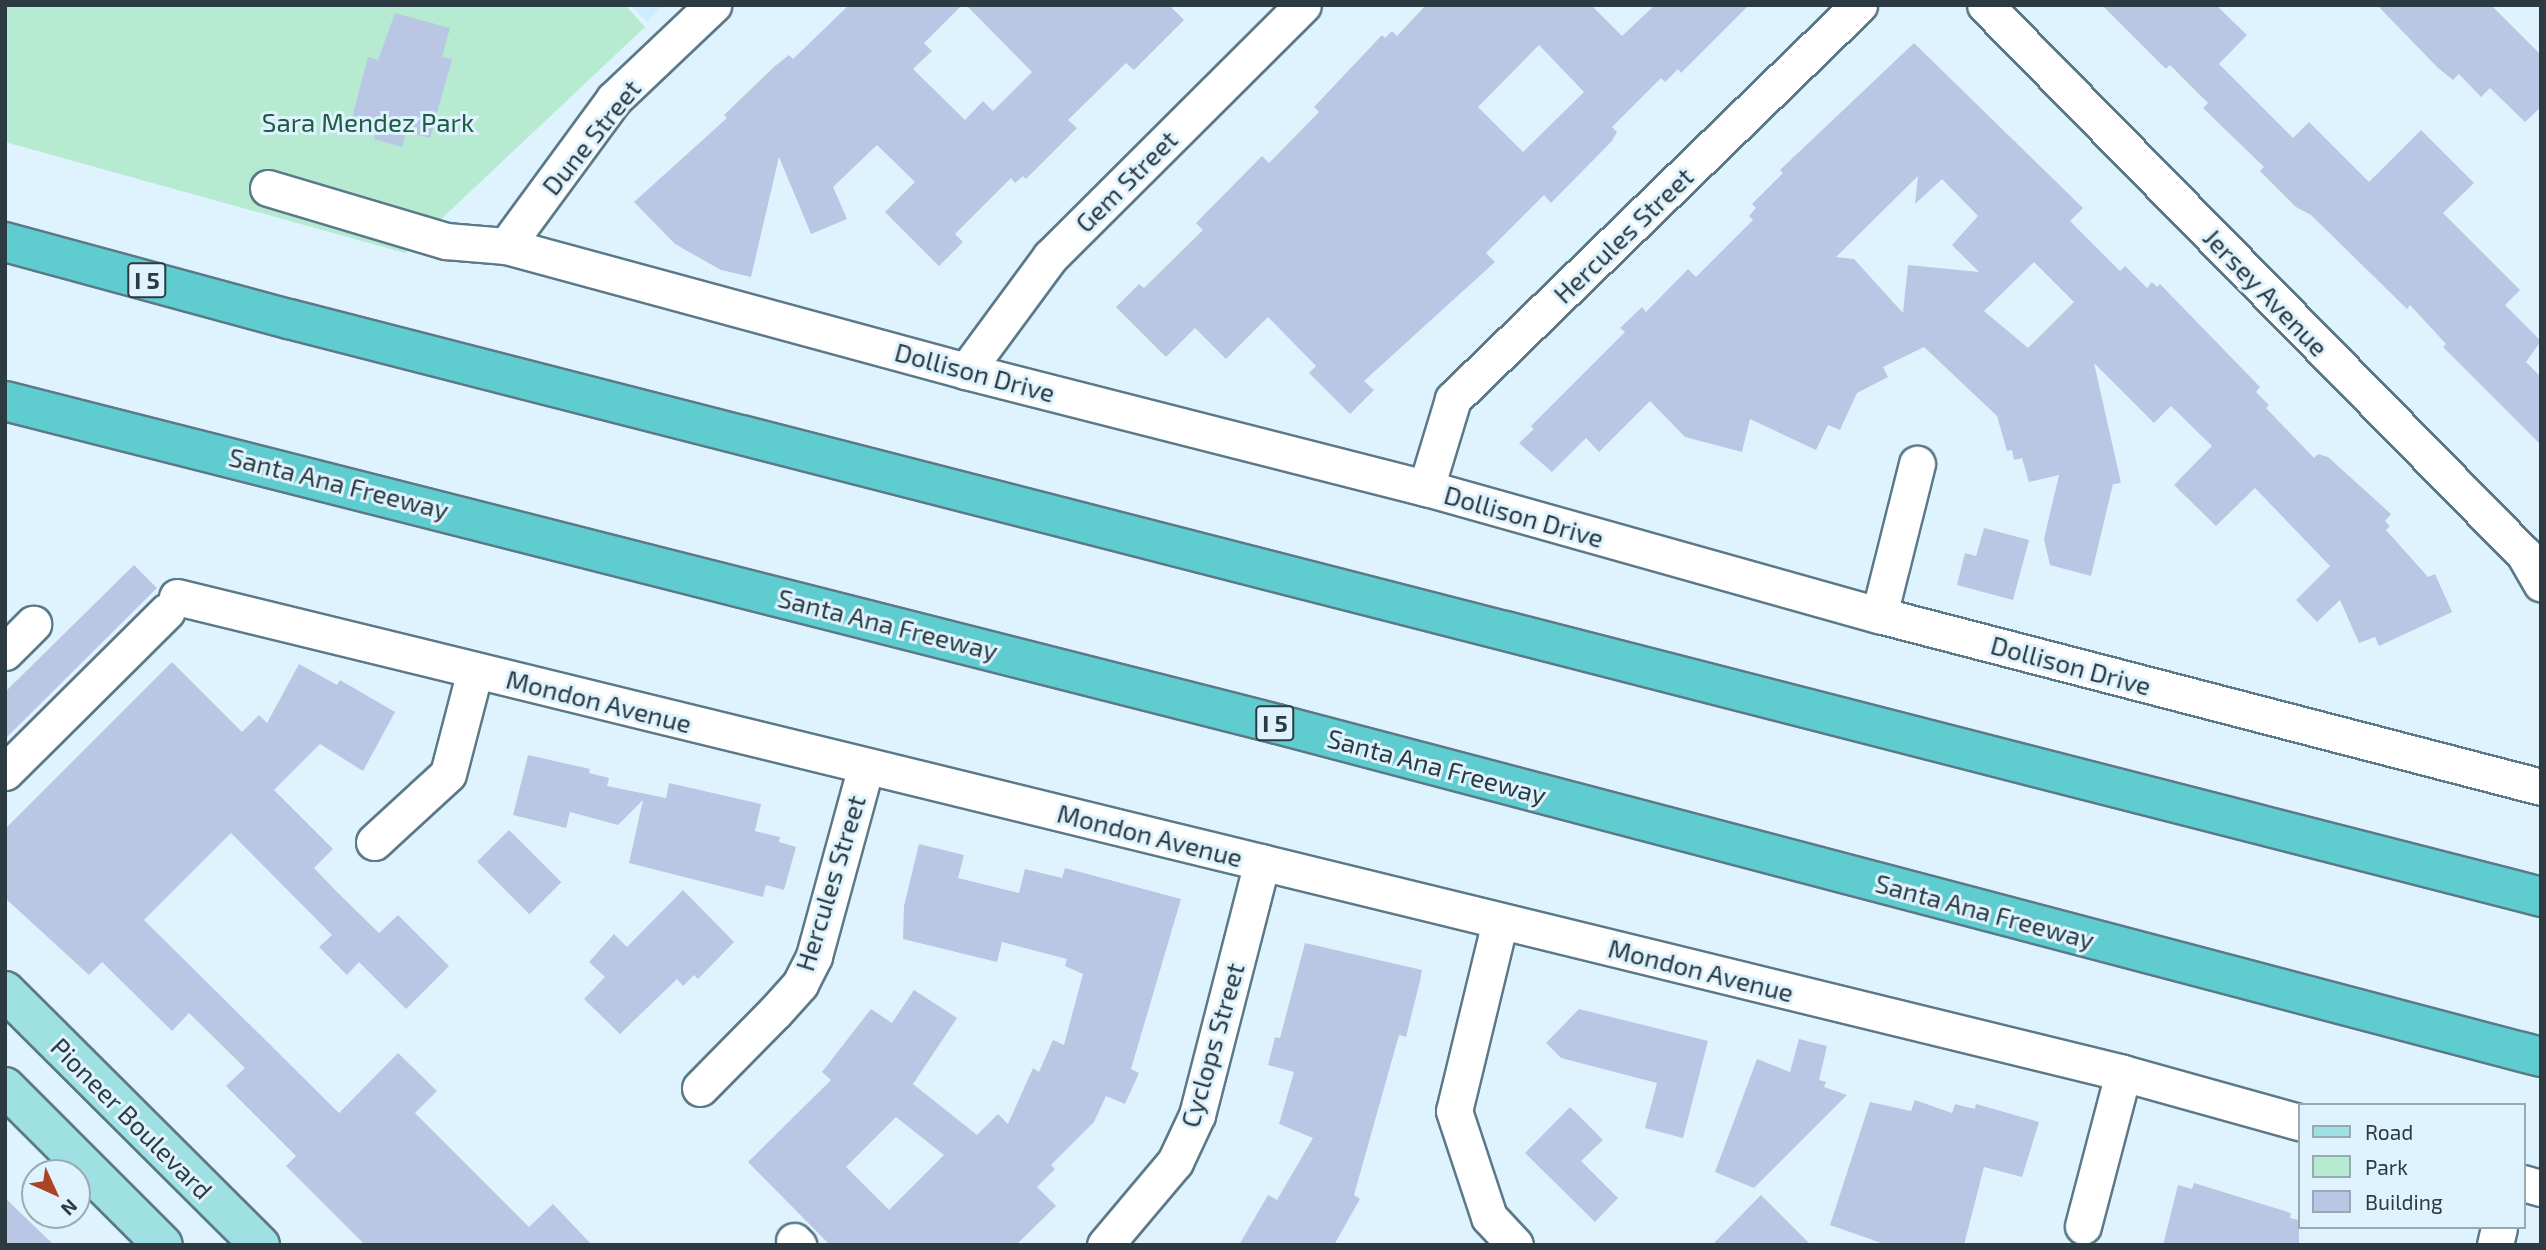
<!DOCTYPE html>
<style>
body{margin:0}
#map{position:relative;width:2546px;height:1250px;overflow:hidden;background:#dff3fe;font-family:"Exo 2",sans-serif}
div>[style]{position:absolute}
.built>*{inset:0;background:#ccedff}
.green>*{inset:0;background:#b6ead1}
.building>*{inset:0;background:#b9c7e4;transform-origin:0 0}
.roads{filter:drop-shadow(2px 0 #5b7989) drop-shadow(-2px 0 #5b7989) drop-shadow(0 2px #5b7989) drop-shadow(0 -2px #5b7989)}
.minor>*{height:35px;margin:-17.5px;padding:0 17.5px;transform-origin:17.5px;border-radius:17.5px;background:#fff}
.major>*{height:38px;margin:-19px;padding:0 19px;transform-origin:19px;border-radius:19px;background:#9fe0e2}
.highway>*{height:38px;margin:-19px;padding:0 19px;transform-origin:19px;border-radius:19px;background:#5fcccf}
span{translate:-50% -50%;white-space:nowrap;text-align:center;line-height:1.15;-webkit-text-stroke:6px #dff3fe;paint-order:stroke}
.shield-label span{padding:2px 5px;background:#dff3fe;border:2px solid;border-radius:5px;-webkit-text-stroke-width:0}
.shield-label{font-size:24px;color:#2c3a41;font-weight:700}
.park-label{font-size:26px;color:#1f5c45}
.street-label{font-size:26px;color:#2c3a41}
.frame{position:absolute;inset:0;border:7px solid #2c3a41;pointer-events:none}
.legend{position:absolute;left:2298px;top:1103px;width:228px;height:126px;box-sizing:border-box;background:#dff3fe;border:2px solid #97a9b2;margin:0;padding:9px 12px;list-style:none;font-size:21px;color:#2c3a41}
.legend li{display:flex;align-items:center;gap:14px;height:35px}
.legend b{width:35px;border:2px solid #97a9b2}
.north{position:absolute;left:21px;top:1159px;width:70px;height:70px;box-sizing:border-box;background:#dff3fe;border:2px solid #97a9b2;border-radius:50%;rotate:135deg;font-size:19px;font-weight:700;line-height:28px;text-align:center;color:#2c3a41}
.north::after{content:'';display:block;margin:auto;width:24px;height:32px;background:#ab4422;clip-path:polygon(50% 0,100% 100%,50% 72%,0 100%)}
</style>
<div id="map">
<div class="built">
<div style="clip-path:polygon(631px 5px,663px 5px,647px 22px)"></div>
</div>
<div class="green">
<div style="clip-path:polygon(5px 5px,625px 5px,645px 27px,405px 253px,5px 142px)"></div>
</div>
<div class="building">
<div style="clip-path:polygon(849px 5px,962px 5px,924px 43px,932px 51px,913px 69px,965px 120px,983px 101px,993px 111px,1032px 72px,966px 5px,1169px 5px,1184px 20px,1134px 70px,1126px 63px,1068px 120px,1077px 128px,1026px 179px,1023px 176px,1015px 183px,1011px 178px,955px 234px,963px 242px,939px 266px,885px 212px,915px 182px,877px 145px,833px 187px,847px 219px,811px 234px,779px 157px,751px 277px,721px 270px,675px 244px,634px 202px,727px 118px,724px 115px,775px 66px,789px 55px,793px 59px)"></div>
<div style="clip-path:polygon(evenodd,1426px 5px,1591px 5px,1622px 36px,1655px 5px,1749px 5px,1681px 73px,1678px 69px,1665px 82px,1661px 78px,1612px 127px,1617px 132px,1612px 141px,1551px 203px,1544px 195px,1486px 253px,1495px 262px,1364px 381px,1374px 390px,1350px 414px,1309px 373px,1316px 366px,1268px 317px,1226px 359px,1195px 328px,1166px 357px,1116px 307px,1139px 284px,1144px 288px,1203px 230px,1196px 223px,1262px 156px,1269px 163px,1319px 112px,1314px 107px,1382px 35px,1385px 38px,1392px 31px,1397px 36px,1426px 5px,1539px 45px,1584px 92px,1523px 152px,1478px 107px,1539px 45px)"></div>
<div style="clip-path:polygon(2102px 5px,2216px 5px,2247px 35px,2219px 64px,2293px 138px,2309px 122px,2369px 182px,2421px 130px,2474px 183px,2443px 213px,2520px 290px,2505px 305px,2541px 341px,2526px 362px,2541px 377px,2541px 445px,2443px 347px,2446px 344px,2410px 305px,2407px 309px,2311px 215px,2296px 207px,2260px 171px,2264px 167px,2203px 108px,2208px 103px,2170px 65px,2166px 69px)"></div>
<div style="clip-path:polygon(2377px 5px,2491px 5px,2541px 55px,2541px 107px,2525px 122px,2490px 88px,2481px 97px,2459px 74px,2453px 80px,2438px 68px)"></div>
<div style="clip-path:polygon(395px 13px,450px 28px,442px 57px,452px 59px,430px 138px,406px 132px,402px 147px,374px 139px,378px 124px,352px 118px,368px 57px,378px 60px)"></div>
<div style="clip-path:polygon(evenodd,1914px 43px,2083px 208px,2070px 221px,2120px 271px,2125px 266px,2147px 288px,2152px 282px,2157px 287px,2160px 284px,2260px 387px,2256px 392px,2269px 405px,2266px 408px,2314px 458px,2318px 454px,2328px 457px,2391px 514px,2385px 521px,2390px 526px,2386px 530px,2428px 577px,2435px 574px,2452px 612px,2379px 646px,2375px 637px,2359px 643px,2340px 600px,2317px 622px,2296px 600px,2330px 566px,2255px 488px,2216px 526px,2174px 485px,2212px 446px,2171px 406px,2154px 423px,2094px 363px,2121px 483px,2113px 484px,2091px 576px,2050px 565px,2044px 539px,2059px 475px,2029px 482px,2022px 458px,2014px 460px,2012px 450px,2007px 451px,1997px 416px,1924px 347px,1883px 367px,1888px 377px,1857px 393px,1840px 430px,1828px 425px,1816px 450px,1750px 419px,1742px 452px,1685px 437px,1650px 401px,1599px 452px,1586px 438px,1552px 472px,1519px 443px,1534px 429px,1531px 426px,1625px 332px,1620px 328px,1642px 307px,1646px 312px,1688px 269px,1696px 277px,1753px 220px,1749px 216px,1756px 208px,1752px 204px,1783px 173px,1780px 170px,1914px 43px,1918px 176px,1915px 204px,1942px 179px,1978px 216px,1952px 245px,1979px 272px,1908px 265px,1903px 313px,1854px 259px,1836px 257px,1918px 176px,1914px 43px,2034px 262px,2074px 302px,2028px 348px,1984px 311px,2034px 262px)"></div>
<div style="clip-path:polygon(1984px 528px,2029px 540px,2013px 600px,1957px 585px,1965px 553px,1976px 556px)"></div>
<div style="clip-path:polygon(134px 565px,157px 588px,5px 739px,5px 692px)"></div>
<div style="clip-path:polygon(172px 662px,242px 732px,259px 715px,267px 723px,299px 664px,337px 685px,340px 680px,395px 712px,363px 771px,320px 744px,274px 790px,333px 849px,314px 868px,336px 891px,379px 933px,398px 915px,449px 966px,406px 1009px,359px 962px,347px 975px,319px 947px,332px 935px,231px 833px,144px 920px,339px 1113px,398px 1053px,437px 1091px,415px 1113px,529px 1227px,553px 1204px,592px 1245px,365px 1245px,286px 1166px,296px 1156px,226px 1086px,245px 1068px,189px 1013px,172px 1031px,102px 962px,89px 975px,5px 898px,5px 829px)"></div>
<div style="clip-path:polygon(528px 755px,590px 769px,589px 773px,609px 778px,607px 786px,666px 798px,669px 783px,761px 804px,755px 831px,780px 837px,779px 842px,796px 847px,784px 890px,766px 885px,763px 897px,629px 863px,643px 800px,618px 825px,570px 812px,566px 828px,513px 815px)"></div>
<div style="left:509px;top:830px;width:74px;height:45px;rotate:45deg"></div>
<div style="clip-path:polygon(evenodd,919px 844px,964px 855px,958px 878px,1019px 893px,1025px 869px,1062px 878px,1065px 868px,1181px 899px,1131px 1069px,1139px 1073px,1125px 1104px,1106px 1096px,1094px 1122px,1051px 1165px,1055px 1169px,1037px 1187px,1056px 1206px,1016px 1245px,830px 1245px,748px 1162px,831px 1080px,822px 1072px,871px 1009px,892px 1023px,914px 990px,957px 1018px,913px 1084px,977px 1135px,998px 1114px,1008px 1124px,1033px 1068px,1039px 1072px,1053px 1040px,1064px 1045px,1083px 974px,1065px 966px,1067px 959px,1002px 942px,997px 962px,903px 939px,904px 906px,919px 844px,896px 1117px,944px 1155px,889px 1210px,846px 1167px,896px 1117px)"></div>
<div style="clip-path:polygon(683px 890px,734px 942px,698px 979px,694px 975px,683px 986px,677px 979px,620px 1034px,584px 999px,605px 977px,589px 962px,614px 934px,627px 947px)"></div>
<div style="clip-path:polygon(1305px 943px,1422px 970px,1420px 981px,1406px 1037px,1399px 1035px,1354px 1195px,1360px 1199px,1334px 1245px,1239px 1245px,1268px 1195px,1277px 1200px,1313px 1138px,1279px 1124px,1294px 1072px,1268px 1065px,1275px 1037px,1280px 1038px)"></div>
<div style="clip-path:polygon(1579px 1009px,1708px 1041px,1683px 1138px,1645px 1128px,1657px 1083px,1561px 1058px,1546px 1043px)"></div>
<div style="clip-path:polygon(1799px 1039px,1827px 1046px,1819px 1080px,1826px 1082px,1824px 1087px,1847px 1095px,1754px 1188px,1715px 1172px,1757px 1059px,1790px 1072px)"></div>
<div style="clip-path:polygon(1915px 1100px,1952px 1113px,1955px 1104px,1975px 1109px,1976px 1104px,2039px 1122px,2022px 1177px,1984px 1167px,1964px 1245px,1887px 1245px,1830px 1225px,1870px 1102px,1911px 1111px)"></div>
<div style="clip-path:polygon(1570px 1107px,1603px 1140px,1581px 1161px,1618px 1198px,1595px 1222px,1525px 1153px)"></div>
<div style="clip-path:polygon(2194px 1183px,2291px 1213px,2290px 1218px,2299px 1220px,2299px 1245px,2163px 1245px,2178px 1185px,2192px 1189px)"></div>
<div style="clip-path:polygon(1761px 1195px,1811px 1245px,1712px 1245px)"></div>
<div style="clip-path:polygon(5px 1198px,54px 1245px,5px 1245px)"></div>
</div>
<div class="roads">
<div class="minor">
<div style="left:1985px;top:5px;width:769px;rotate:45.53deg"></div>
<div style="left:2524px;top:554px;width:34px;rotate:60deg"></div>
<div style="left:268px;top:188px;width:186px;rotate:16.6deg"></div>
<div style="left:446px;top:241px;width:60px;rotate:4.8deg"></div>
<div style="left:506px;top:246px;width:477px;rotate:15.2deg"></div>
<div style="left:966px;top:371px;width:475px;rotate:14.3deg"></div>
<div style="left:1426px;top:488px;width:470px;rotate:15.7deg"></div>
<div style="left:1879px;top:615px;width:684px;rotate:14.56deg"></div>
<div style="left:506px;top:246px;width:182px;rotate:-53.7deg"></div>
<div style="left:614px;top:99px;width:137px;rotate:-43.5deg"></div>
<div style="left:966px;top:371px;width:142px;rotate:-53.6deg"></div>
<div style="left:1050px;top:257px;width:357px;rotate:-44.9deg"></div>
<div style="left:1426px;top:488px;width:93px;rotate:-73.1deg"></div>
<div style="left:1453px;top:399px;width:566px;rotate:-44.14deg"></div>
<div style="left:177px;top:597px;width:2003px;rotate:13.74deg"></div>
<div style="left:2123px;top:1073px;width:183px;rotate:15.6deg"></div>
<div style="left:1879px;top:615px;width:156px;rotate:-75.9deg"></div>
<div style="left:5px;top:652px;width:40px;rotate:-45deg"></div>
<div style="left:5px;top:772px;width:228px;rotate:-44.8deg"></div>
<div style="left:374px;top:842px;width:100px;rotate:-42.6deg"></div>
<div style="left:448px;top:774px;width:107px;rotate:-75.4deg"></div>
<div style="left:1500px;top:921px;width:195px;rotate:103.6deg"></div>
<div style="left:1454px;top:1111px;width:112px;rotate:71.7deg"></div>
<div style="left:1489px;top:1217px;width:38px;rotate:47deg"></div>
<div style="left:700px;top:1088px;width:107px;rotate:-45.4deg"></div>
<div style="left:775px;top:1012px;width:38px;rotate:-48deg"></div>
<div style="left:800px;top:984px;width:31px;rotate:-63deg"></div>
<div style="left:814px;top:956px;width:197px;rotate:-74.7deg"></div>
<div style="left:2523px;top:1183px;width:19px;rotate:16deg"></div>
<div style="left:2083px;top:1226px;width:158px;rotate:-75.3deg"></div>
<div style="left:794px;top:1241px;width:6px;rotate:45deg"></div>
<div style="left:1105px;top:1245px;width:109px;rotate:-49.9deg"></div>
<div style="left:1175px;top:1162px;width:52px;rotate:-64.9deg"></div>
<div style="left:1197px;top:1115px;width:261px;rotate:-75.6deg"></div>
<div style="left:2495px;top:1245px;width:18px;rotate:-77deg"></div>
</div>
<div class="major">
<div style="left:5px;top:991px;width:360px;rotate:44.9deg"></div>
<div style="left:5px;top:1087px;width:223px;rotate:45deg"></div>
</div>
<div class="highway">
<div style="left:5px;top:242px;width:294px;rotate:15.2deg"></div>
<div style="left:289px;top:319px;width:2325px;rotate:14.39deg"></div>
<div style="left:5px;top:401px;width:1312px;rotate:14.25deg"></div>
<div style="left:1277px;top:724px;width:1307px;rotate:14.76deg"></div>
</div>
</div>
<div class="shield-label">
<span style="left:147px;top:280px">I 5</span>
<span style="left:1275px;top:723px">I 5</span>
</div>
<div class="park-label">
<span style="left:368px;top:122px">Sara Mendez Park</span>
</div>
<div class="street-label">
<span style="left:591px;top:137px;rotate:-51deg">Dune Street</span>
<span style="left:1126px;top:181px;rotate:-45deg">Gem Street</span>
<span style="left:1623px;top:235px;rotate:-44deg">Hercules Street</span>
<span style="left:2266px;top:292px;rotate:46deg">Jersey Avenue</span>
<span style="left:975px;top:372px;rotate:15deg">Dollison Drive</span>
<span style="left:339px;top:483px;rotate:14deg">Santa Ana Freeway</span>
<span style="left:1524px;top:516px;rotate:16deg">Dollison Drive</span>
<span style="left:888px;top:624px;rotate:14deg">Santa Ana Freeway</span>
<span style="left:2071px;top:665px;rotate:15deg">Dollison Drive</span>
<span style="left:599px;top:701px;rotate:14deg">Mondon Avenue</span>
<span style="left:1437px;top:766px;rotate:15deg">Santa Ana Freeway</span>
<span style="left:1150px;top:835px;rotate:14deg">Mondon Avenue</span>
<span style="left:830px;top:883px;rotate:-73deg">Hercules Street</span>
<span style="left:1985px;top:911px;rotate:15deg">Santa Ana Freeway</span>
<span style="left:1701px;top:970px;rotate:14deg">Mondon Avenue</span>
<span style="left:1212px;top:1045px;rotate:-74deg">Cyclops Street</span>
<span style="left:132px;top:1118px;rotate:45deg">Pioneer Boulevard</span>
</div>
<div class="frame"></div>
<ul class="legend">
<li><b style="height:9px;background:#9fe0e2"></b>Road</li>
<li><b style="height:19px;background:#b6ead1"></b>Park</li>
<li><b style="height:19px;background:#b9c7e4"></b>Building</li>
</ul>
<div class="north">N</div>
</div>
